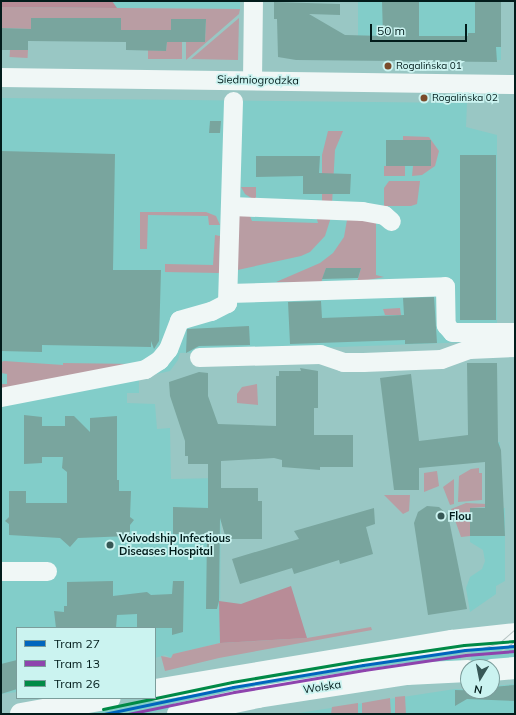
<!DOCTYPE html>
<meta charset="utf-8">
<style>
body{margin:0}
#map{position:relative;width:516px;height:715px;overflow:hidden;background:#99c7c4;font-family:Mulish,sans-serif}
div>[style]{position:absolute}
.built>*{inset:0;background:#82cdc9;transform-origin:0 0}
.green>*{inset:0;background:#b99da3;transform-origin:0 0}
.forest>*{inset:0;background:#b88c97}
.building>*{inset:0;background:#79a59e;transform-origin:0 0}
.minor>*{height:19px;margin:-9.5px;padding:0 9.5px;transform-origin:9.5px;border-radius:9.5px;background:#f0f7f6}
.major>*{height:22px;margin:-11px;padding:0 11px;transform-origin:11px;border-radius:11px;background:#f0f7f6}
.tram>*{height:1px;margin:-0.5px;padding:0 0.5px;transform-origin:0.5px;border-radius:0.5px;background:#b7c4c3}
.tram-1>*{height:3px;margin:-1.5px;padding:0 1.5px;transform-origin:1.5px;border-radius:1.5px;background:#0065bd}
.tram-2>*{height:3px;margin:-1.5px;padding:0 1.5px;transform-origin:1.5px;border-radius:1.5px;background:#8e44ad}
.tram-3>*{height:3px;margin:-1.5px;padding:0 1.5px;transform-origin:1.5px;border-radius:1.5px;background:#008a46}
.dots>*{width:11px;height:11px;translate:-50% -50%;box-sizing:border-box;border:2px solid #cbf3f0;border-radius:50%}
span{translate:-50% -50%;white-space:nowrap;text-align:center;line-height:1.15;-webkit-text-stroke:3.5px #cbf3f0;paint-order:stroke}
.bus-label{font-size:10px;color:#021c1b}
.left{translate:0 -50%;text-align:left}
.street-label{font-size:11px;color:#021c1b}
.poi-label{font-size:11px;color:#021c1b;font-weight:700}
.frame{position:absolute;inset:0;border:2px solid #021c1b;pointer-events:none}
.legend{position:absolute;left:16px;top:627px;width:140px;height:72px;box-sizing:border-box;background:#cbf3f0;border:1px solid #7b9d9b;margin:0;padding:5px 7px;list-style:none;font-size:12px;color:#021c1b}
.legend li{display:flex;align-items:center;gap:8px;height:20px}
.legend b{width:20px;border:1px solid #7b9d9b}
.north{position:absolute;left:460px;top:659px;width:40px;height:40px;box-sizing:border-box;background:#cbf3f0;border:1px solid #7b9d9b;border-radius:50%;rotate:190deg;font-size:11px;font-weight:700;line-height:16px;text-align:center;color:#021c1b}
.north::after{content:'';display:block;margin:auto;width:14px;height:18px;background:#375856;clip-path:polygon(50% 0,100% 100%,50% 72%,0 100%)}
.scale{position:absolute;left:370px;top:24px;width:97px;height:18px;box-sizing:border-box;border:2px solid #021c1b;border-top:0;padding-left:5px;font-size:12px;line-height:14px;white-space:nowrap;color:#021c1b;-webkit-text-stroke:3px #cbf3f0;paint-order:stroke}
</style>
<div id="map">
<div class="built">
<div style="clip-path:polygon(1px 1px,240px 1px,240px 9px,1px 7px)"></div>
<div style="left:358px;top:1px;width:143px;height:59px"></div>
<div style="clip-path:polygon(1px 98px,467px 103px,466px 127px,497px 135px,497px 341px,180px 353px,178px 360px,170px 371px,139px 378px,139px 393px,127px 393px,127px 403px,155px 404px,157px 429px,170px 428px,171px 479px,221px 478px,220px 643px,173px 654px,171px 658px,165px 655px,155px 658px,155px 628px,17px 628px,17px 692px,1px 694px)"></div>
<div style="clip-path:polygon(485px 441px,500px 442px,501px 508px,505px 508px,505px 581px,496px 586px,496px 594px,470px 612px,466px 588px,470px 577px,482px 569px,485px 561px,483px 550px,470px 542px,470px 508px,486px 507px)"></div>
<div style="left:515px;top:640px;width:22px;height:44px;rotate:90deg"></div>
<div style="clip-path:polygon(459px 647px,462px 665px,211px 700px,146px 714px,89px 714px,233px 683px)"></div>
<div style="clip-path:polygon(515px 684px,515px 714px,292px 714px,455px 689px,492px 691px,492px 686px)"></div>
</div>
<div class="green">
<div style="clip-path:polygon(1px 7px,240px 9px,239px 14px,186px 60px,186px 42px,205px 42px,206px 19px,171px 19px,171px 30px,121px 30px,121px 18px,31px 29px,1px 28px)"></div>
<div style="clip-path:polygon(239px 18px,238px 60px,191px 59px)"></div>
<div style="clip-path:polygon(167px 42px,182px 42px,182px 59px,148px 59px,148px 50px,166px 51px)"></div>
<div style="left:10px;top:49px;width:18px;height:8px;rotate:3deg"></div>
<div style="clip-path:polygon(328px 131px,343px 131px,335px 150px,332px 204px,322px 204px,322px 155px)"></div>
<div style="clip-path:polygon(403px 136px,429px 137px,439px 151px,435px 166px,422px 175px,412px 176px,413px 166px,431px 166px,431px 141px,403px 140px)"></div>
<div style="left:384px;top:166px;width:21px;height:10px"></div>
<div style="clip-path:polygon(389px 181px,420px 181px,417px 204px,411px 206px,384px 206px,384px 188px)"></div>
<div style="clip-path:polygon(241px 187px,256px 187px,256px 201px,245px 194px)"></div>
<div style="clip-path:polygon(248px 211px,252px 221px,318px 223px,315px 213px,332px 214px,325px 236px,310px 252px,301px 256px,233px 271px,235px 218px)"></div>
<div style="clip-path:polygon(140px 212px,206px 212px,216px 216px,220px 225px,209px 225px,208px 216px,148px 215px,147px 249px,140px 249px)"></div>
<div style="clip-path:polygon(348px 214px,376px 221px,376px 275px,384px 277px,357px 282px,361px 268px,326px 268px,321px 283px,276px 282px,320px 263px,333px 253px,344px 237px)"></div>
<div style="clip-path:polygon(215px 235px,220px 236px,219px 273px,165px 272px,165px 264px,213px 265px)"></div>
<div style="clip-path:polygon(400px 308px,401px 315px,385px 315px,383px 309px)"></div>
<div style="clip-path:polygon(4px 361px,63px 365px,63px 363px,135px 364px,1px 393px,1px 384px,7px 384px,7px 374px,1px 373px,1px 362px)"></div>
<div style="clip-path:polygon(257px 384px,258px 405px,237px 403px,237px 394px,242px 387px)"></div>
<div style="clip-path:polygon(479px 468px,479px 473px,482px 473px,482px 500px,458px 502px,459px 476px,471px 469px)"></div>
<div style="clip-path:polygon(437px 471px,439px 486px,424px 492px,424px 473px)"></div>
<div style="clip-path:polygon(454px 479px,454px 504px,450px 505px,443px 487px)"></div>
<div style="clip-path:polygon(384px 495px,410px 495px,409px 511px,403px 514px)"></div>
<div style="clip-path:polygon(466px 503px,486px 504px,486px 507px,470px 508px,470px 536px,461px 537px,451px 509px)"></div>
<div style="clip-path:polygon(371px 627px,372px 630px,219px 658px,165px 671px,161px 656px,171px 658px,173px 654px,220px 643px,307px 638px)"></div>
<div style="clip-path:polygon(405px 696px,406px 714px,395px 714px,395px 697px)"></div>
<div style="clip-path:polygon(390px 698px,391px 714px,362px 714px,362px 703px)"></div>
<div style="clip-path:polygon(358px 703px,358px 714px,331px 714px,332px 707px)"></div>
</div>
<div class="forest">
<div style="clip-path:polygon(1px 1px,112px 1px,117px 8px,1px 7px)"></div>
<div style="clip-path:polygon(291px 586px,307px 638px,220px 643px,219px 601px,241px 604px)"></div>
</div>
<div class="building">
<div style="clip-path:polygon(382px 1px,419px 1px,419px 36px,468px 36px,468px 33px,475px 33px,475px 1px,501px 1px,501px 47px,496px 47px,497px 62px,296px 60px,278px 57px,277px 19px,274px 19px,274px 2px,340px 4px,340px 15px,309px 14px,345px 35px,383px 36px)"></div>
<div style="clip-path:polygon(31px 18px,121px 18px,121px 30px,171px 30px,171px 19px,206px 19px,205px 42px,167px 42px,166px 51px,126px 50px,126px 42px,28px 41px,28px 50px,1px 50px,1px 28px,31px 29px)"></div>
<div style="clip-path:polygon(210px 121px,221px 121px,220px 133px,209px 133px)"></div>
<div style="left:386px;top:140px;width:45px;height:26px"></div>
<div style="clip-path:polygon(1px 151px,115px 154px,113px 270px,161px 270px,159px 341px,154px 349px,151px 341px,151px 347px,42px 345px,42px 352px,1px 351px)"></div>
<div style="left:460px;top:155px;width:36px;height:165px"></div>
<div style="clip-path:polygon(256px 156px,320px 156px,319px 173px,351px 174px,350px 194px,303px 194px,303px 176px,256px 177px)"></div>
<div style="clip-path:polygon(326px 268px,361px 268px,358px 278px,322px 279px)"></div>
<div style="clip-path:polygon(434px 297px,437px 343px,405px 344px,405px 340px,290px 344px,288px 302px,321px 301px,322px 318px,404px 315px,403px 298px)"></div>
<div style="clip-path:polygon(249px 326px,250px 345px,199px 346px,186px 353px,187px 329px)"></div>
<div style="clip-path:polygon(467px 363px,497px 363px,498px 442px,501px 450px,505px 536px,470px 536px,470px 508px,485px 508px,485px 462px,419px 468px,419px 490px,394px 490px,380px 378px,411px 374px,419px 441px,468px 435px)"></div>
<div style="clip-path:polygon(300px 368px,318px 371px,318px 408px,314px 408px,314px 435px,353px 435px,353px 467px,320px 467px,320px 470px,282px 467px,282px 460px,274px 458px,221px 461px,221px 488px,258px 488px,258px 501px,262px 501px,262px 539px,226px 539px,220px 518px,219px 601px,217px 609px,206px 609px,207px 535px,173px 534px,173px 507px,208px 508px,208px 464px,188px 464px,188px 456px,185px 456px,185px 441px,170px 396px,169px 382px,199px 372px,208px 373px,208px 396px,218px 424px,276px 426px,276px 376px,279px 376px,279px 371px,301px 371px)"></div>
<div style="clip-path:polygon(24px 415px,42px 417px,42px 426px,65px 426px,65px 416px,74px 416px,90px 432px,90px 418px,117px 416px,117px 480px,119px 480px,119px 491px,131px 491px,130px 517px,134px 520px,130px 525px,130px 536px,78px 538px,70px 547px,60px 538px,9px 535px,9px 524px,5px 521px,9px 517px,9px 491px,26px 491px,26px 503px,67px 503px,67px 472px,62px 468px,63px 457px,42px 457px,42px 463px,24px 464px)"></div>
<div style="clip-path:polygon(427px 506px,439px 507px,448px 515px,467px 609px,428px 615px,414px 523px,418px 512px)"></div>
<div style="clip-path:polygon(374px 508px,375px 524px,366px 527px,373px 554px,340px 564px,339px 560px,294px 574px,292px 568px,240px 584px,232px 559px,299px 539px,294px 531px)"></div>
<div style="clip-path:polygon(113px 581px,113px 596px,147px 592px,151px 595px,172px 594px,173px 581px,184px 581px,183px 632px,172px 635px,172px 628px,137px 628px,137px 614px,117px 615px,116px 628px,56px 628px,54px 611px,64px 612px,64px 606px,67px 606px,67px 582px)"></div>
<div style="clip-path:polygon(17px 660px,17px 689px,1px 694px,1px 664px)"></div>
<div style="clip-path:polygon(515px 685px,515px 701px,467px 699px,455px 706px,455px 690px,492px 691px,492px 687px)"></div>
</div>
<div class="minor">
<div style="left:1px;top:77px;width:514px;rotate:0.78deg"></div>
<div style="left:252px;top:80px;width:79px;rotate:-89.3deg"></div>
<div style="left:231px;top:206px;width:131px;rotate:2.2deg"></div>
<div style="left:362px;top:211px;width:22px;rotate:10deg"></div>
<div style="left:384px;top:215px;width:9px;rotate:41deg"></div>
<div style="left:228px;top:293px;width:217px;rotate:-1.8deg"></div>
<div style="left:445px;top:286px;width:39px;rotate:89deg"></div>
<div style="left:446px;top:325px;width:9px;rotate:49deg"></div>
<div style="left:452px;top:332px;width:63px"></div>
<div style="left:199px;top:357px;width:121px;rotate:-1.4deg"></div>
<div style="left:320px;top:354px;width:24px;rotate:19deg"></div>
<div style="left:343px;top:362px;width:20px"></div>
<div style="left:363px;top:362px;width:78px;rotate:-2.2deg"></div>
<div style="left:441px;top:359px;width:30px;rotate:-20deg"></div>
<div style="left:469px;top:349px;width:46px;rotate:-2.5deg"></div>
<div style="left:1px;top:397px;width:147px;rotate:-11deg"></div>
<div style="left:145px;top:369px;width:17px;rotate:-33deg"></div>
<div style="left:159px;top:360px;width:14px;rotate:-51deg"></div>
<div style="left:168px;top:349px;width:31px;rotate:-69deg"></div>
<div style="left:179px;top:320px;width:33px;rotate:-16deg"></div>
<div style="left:211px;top:311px;width:18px;rotate:-27deg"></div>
<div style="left:227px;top:303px;width:202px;rotate:-88.3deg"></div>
<div style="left:1px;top:571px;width:46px"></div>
</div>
<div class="major">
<div style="left:492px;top:670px;width:23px;rotate:-5deg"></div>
<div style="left:155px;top:690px;width:301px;rotate:-9.4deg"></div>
<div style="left:452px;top:641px;width:63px;rotate:-6.3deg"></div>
<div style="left:21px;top:714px;width:90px;rotate:-10.2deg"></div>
<div style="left:178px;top:714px;width:82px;rotate:-12deg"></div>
<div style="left:258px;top:697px;width:151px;rotate:-8.8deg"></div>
<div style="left:407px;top:674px;width:61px;rotate:-2.8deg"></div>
</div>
<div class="tram">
<div style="left:479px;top:649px;width:21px;rotate:-17deg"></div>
<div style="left:499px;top:643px;width:21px;rotate:-41deg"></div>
<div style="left:484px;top:655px;width:17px;rotate:-13deg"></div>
<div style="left:501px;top:651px;width:17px;rotate:-36deg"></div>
</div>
<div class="tram-1">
<div style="left:104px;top:714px;width:132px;rotate:-11.8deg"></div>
<div style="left:233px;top:687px;width:132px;rotate:-9.6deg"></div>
<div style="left:363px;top:665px;width:103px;rotate:-8.4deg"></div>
<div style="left:465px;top:650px;width:50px;rotate:-4.6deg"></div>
</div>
<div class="tram-2">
<div style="left:128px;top:714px;width:108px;rotate:-11.7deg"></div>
<div style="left:234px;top:692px;width:132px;rotate:-9.6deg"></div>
<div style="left:364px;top:670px;width:103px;rotate:-8.4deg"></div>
<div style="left:466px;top:655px;width:49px;rotate:-4.7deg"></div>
</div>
<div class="tram-3">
<div style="left:103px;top:709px;width:132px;rotate:-11.8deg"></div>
<div style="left:232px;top:682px;width:132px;rotate:-9.6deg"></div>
<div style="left:362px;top:660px;width:103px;rotate:-8.4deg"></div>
<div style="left:464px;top:645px;width:51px;rotate:-4.5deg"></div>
</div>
<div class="dots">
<div style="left:388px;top:66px;background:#7a4b2a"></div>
<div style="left:424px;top:98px;background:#7a4b2a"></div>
<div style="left:441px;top:516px;background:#375856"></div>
<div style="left:110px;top:545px;background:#375856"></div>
</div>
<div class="bus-label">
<span class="left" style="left:396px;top:66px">Rogalińska 01</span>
<span class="left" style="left:432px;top:98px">Rogalińska 02</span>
</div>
<div class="street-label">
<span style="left:258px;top:80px;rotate:1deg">Siedmiogrodzka</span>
<span style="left:322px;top:687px;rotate:-9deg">Wolska</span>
</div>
<div class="poi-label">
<span class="left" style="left:449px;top:516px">Flou</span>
<span class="left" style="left:119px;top:545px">Voivodship Infectious<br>Diseases Hospital</span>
</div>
<div class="frame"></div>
<ul class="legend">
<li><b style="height:5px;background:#0065bd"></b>Tram 27</li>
<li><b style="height:5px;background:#8e44ad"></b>Tram 13</li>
<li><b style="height:5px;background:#008a46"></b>Tram 26</li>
</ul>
<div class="north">N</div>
<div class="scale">50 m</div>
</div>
